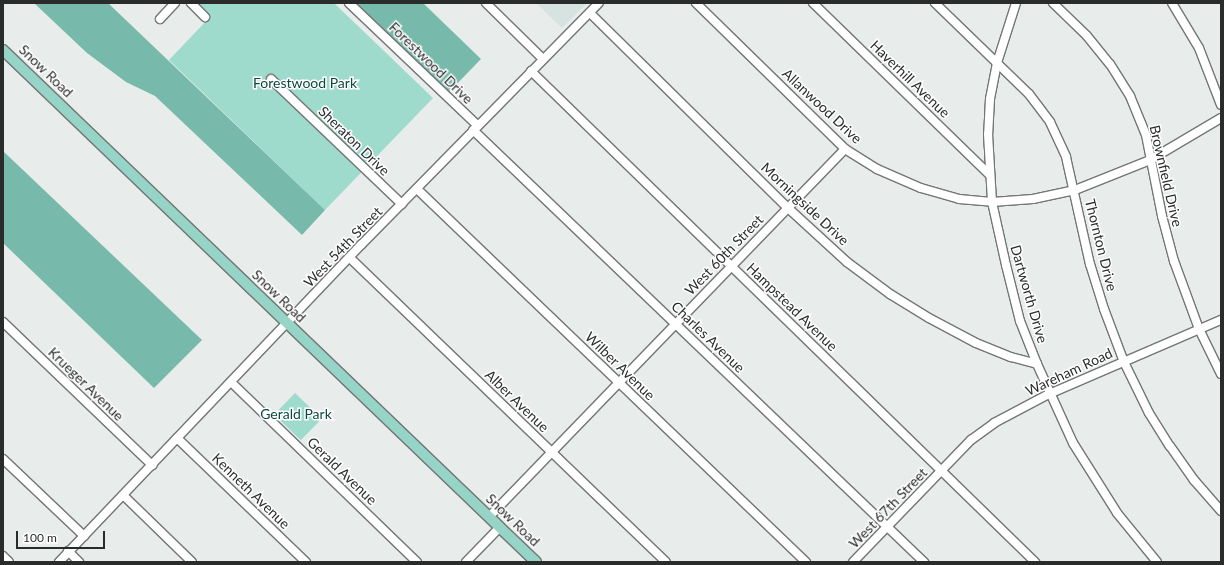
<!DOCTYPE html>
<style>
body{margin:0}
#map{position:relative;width:1224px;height:565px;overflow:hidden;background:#e8eceb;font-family:Lato,sans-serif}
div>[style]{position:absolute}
.built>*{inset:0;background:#d6e3e0}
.green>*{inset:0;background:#9fdbcd;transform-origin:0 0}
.forest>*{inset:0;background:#77baab}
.roads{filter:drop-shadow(1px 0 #737676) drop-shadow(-1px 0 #737676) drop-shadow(0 1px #737676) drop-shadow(0 -1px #737676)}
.minor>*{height:8px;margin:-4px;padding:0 4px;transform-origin:4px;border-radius:4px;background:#fff}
.major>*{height:10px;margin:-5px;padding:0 5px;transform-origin:5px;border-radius:5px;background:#97d4c8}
span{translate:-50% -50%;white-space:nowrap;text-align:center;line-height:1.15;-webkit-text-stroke:3px #fff;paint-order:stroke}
.street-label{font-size:14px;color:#2a2b2b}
.park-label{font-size:14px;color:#0c483e}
.frame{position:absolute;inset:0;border:4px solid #2a2b2b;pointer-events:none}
.scale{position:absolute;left:16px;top:531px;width:89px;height:18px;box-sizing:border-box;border:2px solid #2a2b2b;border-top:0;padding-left:5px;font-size:12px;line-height:14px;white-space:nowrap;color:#2a2b2b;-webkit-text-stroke:3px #fff;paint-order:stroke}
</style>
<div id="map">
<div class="built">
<div style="clip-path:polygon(536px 3px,587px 3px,562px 28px)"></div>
</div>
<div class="green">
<div style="clip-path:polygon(194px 3px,334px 3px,433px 98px,325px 210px,169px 60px,209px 18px)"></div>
<div style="left:295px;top:393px;width:37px;height:30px;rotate:44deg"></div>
</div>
<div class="forest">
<div style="clip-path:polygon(34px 3px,108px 3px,325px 210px,302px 235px,155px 96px,126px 82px,87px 53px)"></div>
<div style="clip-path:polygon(355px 3px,423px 3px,481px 59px,449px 92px)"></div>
<div style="clip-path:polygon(3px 151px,202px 340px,154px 388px,3px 243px)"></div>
</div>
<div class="roads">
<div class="minor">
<div style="left:191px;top:3px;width:20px;rotate:45deg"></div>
<div style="left:349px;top:3px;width:178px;rotate:43.6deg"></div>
<div style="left:486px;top:3px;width:80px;rotate:44.5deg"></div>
<div style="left:696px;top:3px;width:209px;rotate:44.4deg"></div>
<div style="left:845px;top:149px;width:38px;rotate:32deg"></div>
<div style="left:877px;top:169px;width:48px;rotate:23.4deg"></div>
<div style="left:921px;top:188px;width:40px;rotate:16deg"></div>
<div style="left:959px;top:199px;width:33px;rotate:5deg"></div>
<div style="left:992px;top:202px;width:41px;rotate:-4.2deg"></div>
<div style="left:1033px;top:199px;width:43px;rotate:-12.1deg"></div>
<div style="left:1075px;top:190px;width:81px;rotate:-21.8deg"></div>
<div style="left:1150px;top:160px;width:82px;rotate:-30.6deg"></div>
<div style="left:813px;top:3px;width:245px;rotate:44.2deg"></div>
<div style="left:935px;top:3px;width:131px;rotate:44.1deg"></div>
<div style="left:1029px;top:94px;width:35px;rotate:53deg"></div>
<div style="left:1050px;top:122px;width:38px;rotate:65deg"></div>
<div style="left:1066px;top:157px;width:110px;rotate:77.4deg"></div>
<div style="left:1090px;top:264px;width:47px;rotate:72.7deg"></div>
<div style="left:1104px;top:309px;width:57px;rotate:69.3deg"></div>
<div style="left:1124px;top:362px;width:57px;rotate:63.9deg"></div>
<div style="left:1149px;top:413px;width:39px;rotate:58deg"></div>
<div style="left:1170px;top:446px;width:42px;rotate:54.8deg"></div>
<div style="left:1194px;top:480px;width:41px;rotate:48.9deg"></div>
<div style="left:1016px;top:3px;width:63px;rotate:107.6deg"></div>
<div style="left:997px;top:63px;width:37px;rotate:101deg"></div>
<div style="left:990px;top:99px;width:35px;rotate:93deg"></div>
<div style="left:988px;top:134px;width:68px;rotate:86.6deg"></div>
<div style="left:992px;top:202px;width:65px;rotate:77.5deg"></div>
<div style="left:1006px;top:265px;width:58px;rotate:76deg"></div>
<div style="left:1020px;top:321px;width:46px;rotate:68.4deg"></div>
<div style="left:1037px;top:364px;width:87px;rotate:65.5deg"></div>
<div style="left:1073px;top:443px;width:83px;rotate:57.8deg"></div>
<div style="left:1117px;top:513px;width:63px;rotate:50.8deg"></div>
<div style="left:1053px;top:3px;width:47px;rotate:44.1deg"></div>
<div style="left:1087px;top:36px;width:36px;rotate:51deg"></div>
<div style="left:1110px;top:64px;width:38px;rotate:58deg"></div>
<div style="left:1130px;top:96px;width:42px;rotate:67.7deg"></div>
<div style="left:1146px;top:135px;width:83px;rotate:78.8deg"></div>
<div style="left:1162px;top:216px;width:47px;rotate:75.1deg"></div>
<div style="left:1174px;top:261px;width:72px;rotate:69.8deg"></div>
<div style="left:1199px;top:329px;width:50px;rotate:63.9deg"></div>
<div style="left:1172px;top:3px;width:52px;rotate:59deg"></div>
<div style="left:1199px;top:48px;width:61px;rotate:68.9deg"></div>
<div style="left:590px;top:13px;width:278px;rotate:44.6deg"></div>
<div style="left:788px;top:208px;width:80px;rotate:42.5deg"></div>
<div style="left:847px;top:262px;width:54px;rotate:36.7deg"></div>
<div style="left:890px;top:294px;width:46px;rotate:31.6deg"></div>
<div style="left:929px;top:318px;width:53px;rotate:28deg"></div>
<div style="left:976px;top:343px;width:38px;rotate:22deg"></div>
<div style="left:1011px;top:357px;width:27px;rotate:15deg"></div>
<div style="left:160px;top:19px;width:22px;rotate:-47deg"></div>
<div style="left:531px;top:71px;width:704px;rotate:44.25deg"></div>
<div style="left:271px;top:79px;width:181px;rotate:43.7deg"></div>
<div style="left:473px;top:130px;width:625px;rotate:43.77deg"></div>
<div style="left:417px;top:189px;width:539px;rotate:43.8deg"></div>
<div style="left:350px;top:258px;width:438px;rotate:43.9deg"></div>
<div style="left:3px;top:322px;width:207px;rotate:43.8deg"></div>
<div style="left:231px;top:382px;width:259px;rotate:44.1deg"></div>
<div style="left:177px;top:438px;width:179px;rotate:43.9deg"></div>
<div style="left:3px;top:459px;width:112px;rotate:43.5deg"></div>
<div style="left:123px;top:495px;width:96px;rotate:44.2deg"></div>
<div style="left:489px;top:517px;width:512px;rotate:-45.95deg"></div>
<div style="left:68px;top:551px;width:16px;rotate:45deg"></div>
<div style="left:3px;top:556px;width:8px;rotate:45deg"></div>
<div style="left:59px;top:562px;width:438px;rotate:-46.4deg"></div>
<div style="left:361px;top:245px;width:339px;rotate:-45.5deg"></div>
<div style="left:466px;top:562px;width:49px;rotate:-45.8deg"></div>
<div style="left:853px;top:562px;width:170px;rotate:-46deg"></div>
<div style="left:971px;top:440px;width:29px;rotate:-36deg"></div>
<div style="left:994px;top:423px;width:62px;rotate:-27.8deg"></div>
<div style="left:1049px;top:394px;width:187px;rotate:-23.3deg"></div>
</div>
<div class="major">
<div style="left:3px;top:50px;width:739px;rotate:43.85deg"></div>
</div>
</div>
<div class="street-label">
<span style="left:431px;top:63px;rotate:44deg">Forestwood Drive</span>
<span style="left:46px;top:71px;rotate:44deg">Snow Road</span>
<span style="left:910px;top:79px;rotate:44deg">Haverhill Avenue</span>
<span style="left:822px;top:106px;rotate:43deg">Allanwood Drive</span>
<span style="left:354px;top:141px;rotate:44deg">Sheraton Drive</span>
<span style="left:1166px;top:176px;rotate:77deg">Brownfield Drive</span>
<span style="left:805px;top:204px;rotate:43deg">Morningside Drive</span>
<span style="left:1101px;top:245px;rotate:76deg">Thornton Drive</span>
<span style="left:343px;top:247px;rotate:-46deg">West 54th Street</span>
<span style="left:724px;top:255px;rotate:-46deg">West 60th Street</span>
<span style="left:1029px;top:294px;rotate:74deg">Dartworth Drive</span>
<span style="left:279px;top:296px;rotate:44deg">Snow Road</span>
<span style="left:792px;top:307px;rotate:44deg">Hampstead Avenue</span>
<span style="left:708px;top:337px;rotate:44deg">Charles Avenue</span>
<span style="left:620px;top:366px;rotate:44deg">Wilber Avenue</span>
<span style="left:1069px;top:372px;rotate:-25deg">Wareham Road</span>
<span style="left:86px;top:384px;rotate:44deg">Krueger Avenue</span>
<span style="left:517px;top:401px;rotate:44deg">Alber Avenue</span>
<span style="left:342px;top:471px;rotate:44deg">Gerald Avenue</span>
<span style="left:251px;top:491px;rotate:44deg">Kenneth Avenue</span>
<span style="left:888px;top:508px;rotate:-46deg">West 67th Street</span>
<span style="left:513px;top:520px;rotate:44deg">Snow Road</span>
</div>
<div class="park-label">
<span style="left:305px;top:83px">Forestwood Park</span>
<span style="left:296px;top:414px">Gerald Park</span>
</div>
<div class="frame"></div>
<div class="scale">100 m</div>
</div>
